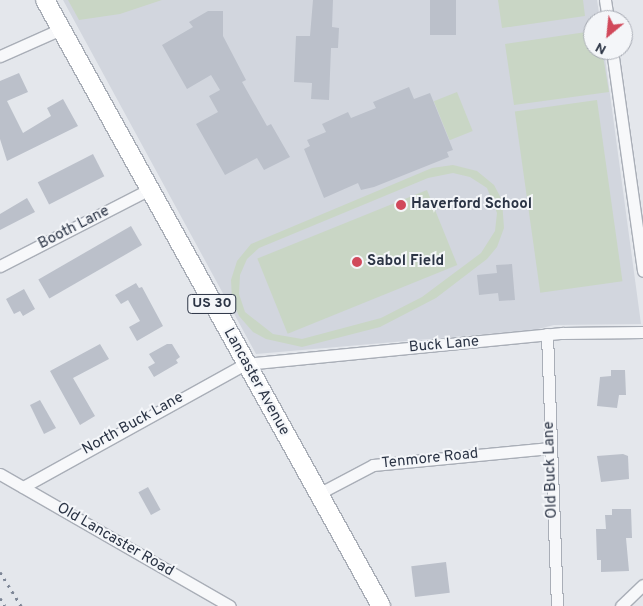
<!DOCTYPE html>
<style>
body{margin:0}
#map{position:relative;width:643px;height:606px;overflow:hidden;background:#e4e7ec;font-family:Overpass,sans-serif}
div>[style]{position:absolute}
.built>*{inset:0;background:#d2d6de}
.green>*{inset:0;background:#c9d6c5;transform-origin:0 0}
.building>*{inset:0;background:#bbc0ca;transform-origin:0 0}
.roads{filter:drop-shadow(1px 0 #a9aeb7) drop-shadow(-1px 0 #a9aeb7) drop-shadow(0 1px #a9aeb7) drop-shadow(0 -1px #a9aeb7)}
.minor>*{height:11px;margin:-5.5px;padding:0 5.5px;transform-origin:5.5px;border-radius:5.5px;background:#f7f8fa}
.trunk>*{height:18px;margin:-9px;padding:0 9px;transform-origin:9px;border-radius:9px;background:#fff}
.rail>*{height:3px;margin-top:-1.5px;transform-origin:0;background:repeating-linear-gradient(90deg,#7d8696 0 2.5px,transparent 0 7.5px)}
.dots>*{width:14px;height:14px;translate:-50% -50%;box-sizing:border-box;border:2px solid #f4f6f9;border-radius:50%}
span{translate:-50% -50%;white-space:nowrap;text-align:center;line-height:1.15;-webkit-text-stroke:4px #f4f6f9;paint-order:stroke}
.shield-label span{padding:1px 4px;background:#f4f6f9;border:1px solid;border-radius:4px;-webkit-text-stroke-width:0}
.shield-label{font-size:14px;color:#2b3445;font-weight:700}
.poi-label{font-size:15px;color:#2b3445;font-weight:700}
.left{translate:0 -50%;text-align:left}
.street-label{font-size:15px;color:#2b3445}
.north{position:absolute;left:583px;top:10px;width:50px;height:50px;box-sizing:border-box;background:#f4f6f9;border:1px solid #a4a8b1;border-radius:50%;rotate:208deg;font-size:14px;font-weight:700;line-height:20px;text-align:center;color:#2b3445}
.north::after{content:'';display:block;margin:auto;width:18px;height:22px;background:#d1495b;clip-path:polygon(50% 0,100% 100%,50% 72%,0 100%)}
</style>
<div id="map">
<div class="built">
<div style="clip-path:polygon(63px 0,597px 0,600px 20px,593px 20px,593px 50px,604px 50px,641px 324px,554px 325px,534px 330px,256px 354px)"></div>
</div>
<div class="green">
<div style="clip-path:polygon(68px 0,162px 0,120px 14px,79px 20px)"></div>
<div style="clip-path:polygon(498px 0,583px 0,585px 16px,502px 28px)"></div>
<div style="clip-path:polygon(593px 31px,593px 50px,602px 50px,609px 92px,514px 105px,505px 44px)"></div>
<div style="left:457px;top:92px;width:42px;height:25px;rotate:68deg"></div>
<div style="left:597px;top:100px;width:183px;height:83px;rotate:82deg"></div>
<div style="clip-path:polygon(evenodd,453px 165px,477px 171px,494px 185px,502px 200px,504px 228px,497px 247px,487px 259px,436px 298px,380px 327px,302px 347px,266px 339px,253px 332px,239px 316px,232px 299px,231px 280px,237px 261px,251px 244px,432px 168px,453px 165px,453px 173px,470px 177px,487px 188px,497px 213px,495px 231px,481px 253px,422px 297px,381px 318px,302px 339px,273px 334px,245px 312px,239px 294px,240px 275px,247px 259px,259px 248px,428px 178px,453px 173px)"></div>
<div style="left:427px;top:190px;width:81px;height:183px;rotate:68deg"></div>
</div>
<div class="building">
<div style="clip-path:polygon(313px 0,333px 0,332px 27px,339px 28px,338px 48px,331px 48px,329px 100px,311px 99px,312px 83px,294px 82px,296px 36px,310px 36px)"></div>
<div style="left:430px;top:0;width:26px;height:35px"></div>
<div style="clip-path:polygon(208px 11px,223px 11px,223px 36px,246px 80px,242px 82px,267px 126px,271px 124px,290px 157px,264px 170px,257px 158px,225px 175px,196px 124px,218px 112px,209px 96px,220px 90px,211px 75px,187px 89px,162px 45px,193px 27px,189px 22px)"></div>
<div style="clip-path:polygon(19px 73px,28px 92px,7px 101px,23px 133px,51px 116px,47px 108px,63px 99px,78px 126px,7px 161px,0 139px,0 81px)"></div>
<div style="clip-path:polygon(409px 87px,414px 99px,430px 93px,453px 150px,447px 152px,449px 157px,374px 187px,361px 190px,358px 183px,324px 198px,304px 149px,310px 146px,307px 140px,326px 132px,322px 124px,348px 112px,351px 118px,376px 108px,373px 102px)"></div>
<div style="left:93px;top:154px;width:25px;height:62px;rotate:63deg"></div>
<div style="clip-path:polygon(27px 198px,35px 212px,0 230px,0 214px)"></div>
<div style="left:131px;top:226px;width:22px;height:107px;rotate:60deg"></div>
<div style="clip-path:polygon(512px 264px,515px 300px,499px 301px,498px 293px,479px 295px,477px 275px,497px 273px,496px 265px)"></div>
<div style="clip-path:polygon(136px 283px,139px 288px,142px 287px,163px 326px,137px 341px,129px 327px,140px 321px,128px 300px,121px 304px,115px 295px)"></div>
<div style="clip-path:polygon(24px 289px,35px 309px,23px 316px,20px 311px,14px 314px,6px 299px)"></div>
<div style="clip-path:polygon(100px 344px,109px 359px,73px 378px,95px 416px,80px 425px,50px 371px)"></div>
<div style="clip-path:polygon(167px 344px,172px 344px,180px 357px,176px 360px,178px 363px,154px 377px,148px 367px,155px 363px,149px 354px)"></div>
<div style="clip-path:polygon(611px 370px,625px 370px,626px 395px,619px 395px,617px 408px,597px 406px,600px 377px,611px 376px)"></div>
<div style="clip-path:polygon(40px 400px,56px 428px,44px 434px,30px 405px)"></div>
<div style="clip-path:polygon(623px 454px,628px 456px,629px 479px,601px 482px,597px 456px)"></div>
<div style="left:148px;top:487px;width:26px;height:11px;rotate:61deg"></div>
<div style="clip-path:polygon(612px 509px,631px 509px,632px 538px,626px 538px,629px 571px,601px 572px,601px 560px,597px 560px,596px 529px,606px 529px,605px 515px,612px 515px)"></div>
<div style="left:446px;top:562px;width:31px;height:35px;rotate:83deg"></div>
</div>
<div class="roads">
<div class="minor">
<div style="left:605px;top:0;width:20px;rotate:81deg"></div>
<div style="left:612px;top:50px;width:223px;rotate:82deg"></div>
<div style="left:0;top:56px;width:67px;rotate:-23.9deg"></div>
<div style="left:0;top:266px;width:166px;rotate:-27.2deg"></div>
<div style="left:547px;top:334px;width:272px;rotate:87.9deg"></div>
<div style="left:0;top:474px;width:265px;rotate:29.9deg"></div>
<div style="left:23px;top:487px;width:254px;rotate:-29deg"></div>
<div style="left:245px;top:364px;width:319px;rotate:-5.6deg"></div>
<div style="left:562px;top:333px;width:81px;rotate:-0.7deg"></div>
<div style="left:318px;top:494px;width:62px;rotate:-27.8deg"></div>
<div style="left:373px;top:465px;width:178px;rotate:-5.5deg"></div>
<div style="left:621px;top:606px;width:30px;rotate:-44deg"></div>
</div>
<div class="trunk">
<div style="left:45px;top:0;width:693px;rotate:60.99deg"></div>
</div>
</div>
<div class="rail">
<div style="left:0;top:572px;width:40px;rotate:58deg"></div>
<div style="left:0;top:598px;width:9px;rotate:58deg"></div>
</div>
<div class="dots">
<div style="left:401px;top:205px;background:#d1495b"></div>
<div style="left:357px;top:262px;background:#d1495b"></div>
</div>
<div class="shield-label">
<span style="left:212px;top:304px">US 30</span>
</div>
<div class="poi-label">
<span class="left" style="left:411px;top:205px">Haverford School</span>
<span class="left" style="left:367px;top:262px">Sabol Field</span>
</div>
<div class="street-label">
<span style="left:74px;top:228px;rotate:-27deg">Booth Lane</span>
<span style="left:444px;top:345px;rotate:-5deg">Buck Lane</span>
<span style="left:256px;top:382px;rotate:61deg">Lancaster Avenue</span>
<span style="left:133px;top:424px;rotate:-29deg">North Buck Lane</span>
<span style="left:430px;top:459px;rotate:-6deg">Tenmore Road</span>
<span style="left:551px;top:470px;rotate:-92deg">Old Buck Lane</span>
<span style="left:115px;top:540px;rotate:30deg">Old Lancaster Road</span>
</div>
<div class="north">N</div>
</div>
